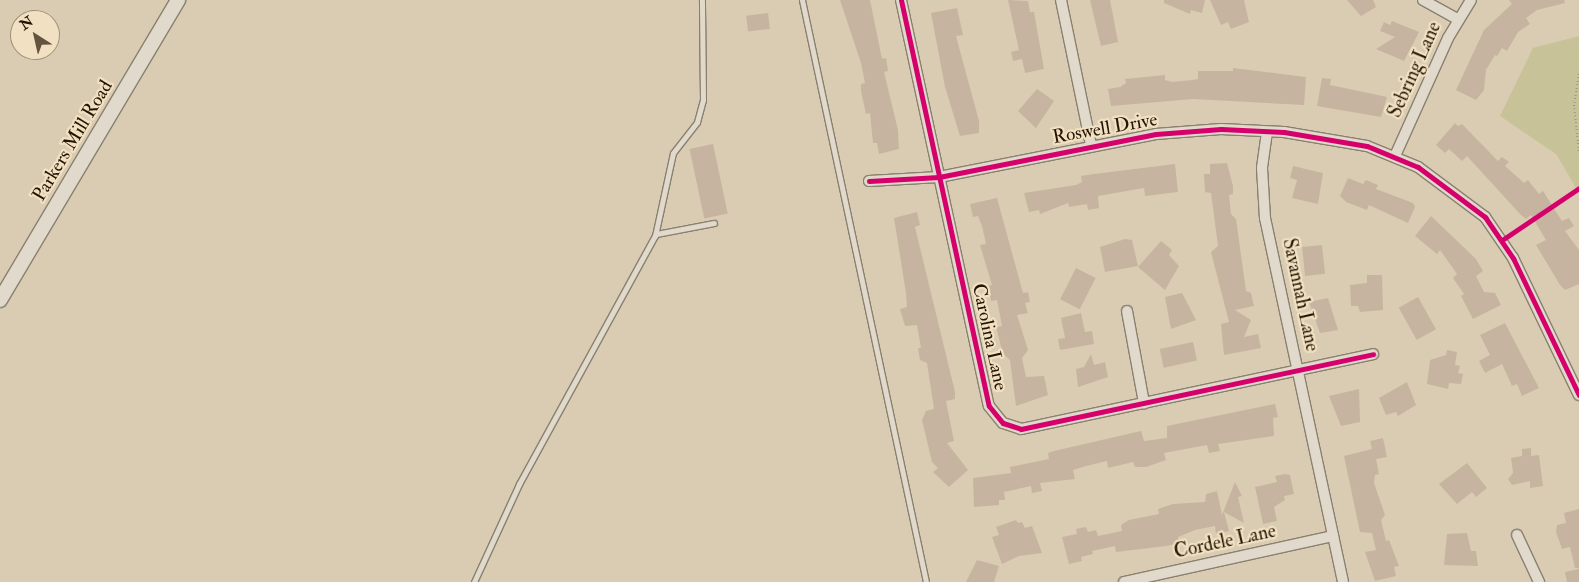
<!DOCTYPE html>
<style>
body{margin:0}
#map{position:relative;width:1579px;height:582px;overflow:hidden;background:#d9ccb2;font-family:"IM FELL Double Pica",serif}
div>[style]{position:absolute}
.green>*{inset:0;background:#c8c298}
.building>*{inset:0;background:#c7b4a0;transform-origin:0 0}
.path>*{height:2px;margin-top:-1px;transform-origin:0;background:repeating-linear-gradient(90deg,#9d968a 0 1px,transparent 0 3.5px)}
.roads{filter:drop-shadow(1px 0 #89806f) drop-shadow(-1px 0 #89806f) drop-shadow(0 1px #89806f) drop-shadow(0 -1px #89806f)}
.lane>*{height:5px;margin:-2.5px;padding:0 2.5px;transform-origin:2.5px;border-radius:2.5px;background:#e1dacc}
.street>*{height:10px;margin:-5px;padding:0 5px;transform-origin:5px;border-radius:5px;background:#e1dacc}
.secondary>*{height:14px;margin:-7px;padding:0 7px;transform-origin:7px;border-radius:7px;background:#e1dacc}
.cycleway>*{height:5px;margin:-2.5px;padding:0 2.5px;transform-origin:2.5px;border-radius:2.5px;background:#d6006c}
span{translate:-50% -50%;white-space:nowrap;text-align:center;line-height:1.15;-webkit-text-stroke:4.5px #f1e1c2;paint-order:stroke}
.street-label{font-size:19px;color:#241403}
.north{position:absolute;left:10px;top:10px;width:50px;height:50px;box-sizing:border-box;background:#f1e1c2;border:1px solid #9f8f76;border-radius:50%;rotate:325deg;font-size:14px;font-weight:700;line-height:20px;text-align:center;color:#241403}
.north::after{content:'';display:block;margin:auto;width:18px;height:22px;background:#635440;clip-path:polygon(50% 0,100% 100%,50% 72%,0 100%)}
</style>
<div id="map">
<div class="green">
<div style="clip-path:polygon(1579px 36px,1579px 193px,1556px 154px,1500px 116px,1533px 48px)"></div>
</div>
<div class="building">
<div style="clip-path:polygon(840px 0,870px 0,882px 59px,886px 58px,888px 71px,884px 72px,898px 130px,899px 149px,879px 154px,877px 143px,873px 143px,870px 113px,866px 114px,861px 91px,861px 84px,865px 83px,861px 63px)"></div>
<div style="clip-path:polygon(1008px 0,1028px 1px,1030px 12px,1034px 12px,1044px 69px,1025px 73px,1022px 59px,1013px 61px,1011px 52px,1019px 50px)"></div>
<div style="clip-path:polygon(1090px 0,1110px 0,1118px 42px,1101px 46px)"></div>
<div style="clip-path:polygon(1164px 0,1205px 0,1202px 13px,1191px 10px,1190px 14px,1164px 3px)"></div>
<div style="clip-path:polygon(1210px 0,1244px 0,1249px 22px,1231px 29px,1228px 22px,1221px 25px)"></div>
<div style="clip-path:polygon(1347px 0,1373px 0,1376px 7px,1361px 16px)"></div>
<div style="clip-path:polygon(1509px 0,1564px 0,1565px 3px,1537px 10px,1526px 18px,1530px 24px,1518px 32px,1507px 51px,1502px 48px,1497px 56px,1495px 55px,1486px 70px,1484px 90px,1476px 100px,1456px 90px,1484px 30px,1512px 4px)"></div>
<div style="clip-path:polygon(957px 8px,963px 35px,956px 36px,979px 121px,979px 133px,960px 136px,945px 87px,931px 13px)"></div>
<div style="left:768px;top:13px;width:16px;height:22px;rotate:83deg"></div>
<div style="clip-path:polygon(1392px 21px,1419px 32px,1404px 61px,1376px 49px,1395px 37px,1380px 31px,1384px 22px,1390px 25px)"></div>
<div style="clip-path:polygon(1233px 68px,1306px 77px,1304px 105px,1193px 99px,1111px 106px,1108px 89px,1120px 87px,1126px 83px,1125px 79px,1165px 75px,1165px 80px,1172px 82px,1193px 80px,1198px 79px,1198px 71px,1233px 71px)"></div>
<div style="clip-path:polygon(1322px 78px,1331px 79px,1330px 85px,1387px 97px,1381px 117px,1317px 106px)"></div>
<div style="clip-path:polygon(1037px 89px,1054px 101px,1036px 128px,1018px 111px)"></div>
<div style="clip-path:polygon(1455px 123px,1458px 126px,1462px 124px,1498px 161px,1502px 157px,1509px 162px,1505px 166px,1524px 183px,1528px 180px,1539px 194px,1543px 191px,1562px 221px,1569px 218px,1574px 226px,1565px 231px,1579px 250px,1579px 284px,1565px 290px,1560px 285px,1536px 245px,1546px 240px,1531px 215px,1526px 219px,1520px 214px,1467px 156px,1462px 161px,1449px 149px,1445px 153px,1436px 145px)"></div>
<div style="left:713px;top:144px;width:71px;height:24px;rotate:78deg"></div>
<div style="clip-path:polygon(1227px 163px,1233px 186px,1233px 194px,1229px 195px,1231px 214px,1236px 219px,1246px 291px,1251px 293px,1254px 306px,1235px 310px,1251px 320px,1244px 337px,1258px 334px,1261px 348px,1224px 355px,1221px 324px,1229px 322px,1211px 252px,1218px 246px,1211px 193px,1205px 192px,1204px 174px,1210px 174px,1210px 164px)"></div>
<div style="clip-path:polygon(1175px 164px,1178px 192px,1145px 196px,1144px 188px,1098px 196px,1099px 208px,1088px 210px,1087px 204px,1069px 207px,1068px 203px,1040px 214px,1039px 210px,1029px 212px,1024px 193px,1076px 185px,1082px 182px,1081px 176px,1094px 174px)"></div>
<div style="clip-path:polygon(1293px 166px,1323px 173px,1318px 204px,1292px 198px,1297px 180px,1290px 178px)"></div>
<div style="clip-path:polygon(1348px 178px,1363px 184px,1366px 180px,1378px 185px,1376px 189px,1413px 203px,1415px 207px,1408px 223px,1369px 205px,1367px 210px,1346px 202px,1340px 196px)"></div>
<div style="clip-path:polygon(997px 198px,1023px 293px,1028px 292px,1030px 302px,1025px 303px,1028px 313px,1017px 315px,1028px 350px,1022px 358px,1026px 377px,1044px 376px,1048px 395px,1016px 406px,1010px 360px,1003px 354px,996px 327px,1002px 326px,997px 300px,991px 301px,988px 286px,992px 285px,980px 245px,986px 244px,982px 226px,978px 216px,973px 217px,970px 204px)"></div>
<div style="clip-path:polygon(917px 212px,920px 225px,915px 227px,955px 392px,955px 399px,946px 401px,954px 441px,947px 443px,968px 470px,949px 487px,933px 472px,938px 468px,932px 462px,922px 420px,926px 411px,934px 409px,927px 363px,920px 360px,918px 348px,921px 348px,917px 325px,905px 326px,900px 309px,907px 307px,906px 293px,894px 218px)"></div>
<div style="clip-path:polygon(1431px 216px,1476px 259px,1483px 271px,1476px 276px,1484px 292px,1495px 293px,1501px 305px,1473px 319px,1461px 296px,1464px 294px,1453px 278px,1457px 274px,1440px 250px,1437px 254px,1415px 236px)"></div>
<div style="clip-path:polygon(1125px 239px,1132px 240px,1138px 266px,1105px 272px,1100px 247px)"></div>
<div style="clip-path:polygon(1161px 241px,1172px 250px,1169px 255px,1179px 266px,1165px 290px,1138px 267px)"></div>
<div style="left:1322px;top:245px;width:29px;height:20px;rotate:84deg"></div>
<div style="left:1076px;top:268px;width:22px;height:35px;rotate:27deg"></div>
<div style="clip-path:polygon(1367px 275px,1382px 275px,1383px 310px,1360px 312px,1358px 306px,1351px 306px,1350px 285px,1367px 283px)"></div>
<div style="clip-path:polygon(1182px 293px,1196px 320px,1171px 329px,1165px 297px)"></div>
<div style="left:1418px;top:297px;width:37px;height:22px;rotate:61deg"></div>
<div style="clip-path:polygon(1328px 298px,1338px 330px,1320px 333px,1309px 302px)"></div>
<div style="clip-path:polygon(1081px 313px,1085px 332px,1092px 331px,1094px 344px,1060px 350px,1058px 339px,1065px 338px,1061px 318px)"></div>
<div style="clip-path:polygon(1505px 323px,1539px 388px,1522px 396px,1517px 384px,1512px 386px,1502px 364px,1485px 373px,1479px 361px,1490px 355px,1480px 335px)"></div>
<div style="left:1193px;top:342px;width:19px;height:34px;rotate:78deg"></div>
<div style="clip-path:polygon(1447px 350px,1457px 352px,1455px 365px,1460px 366px,1458px 373px,1463px 374px,1461px 384px,1449px 383px,1448px 389px,1427px 384px,1430px 360px,1446px 355px)"></div>
<div style="clip-path:polygon(1091px 354px,1094px 365px,1105px 362px,1108px 377px,1078px 387px,1076px 369px,1084px 367px)"></div>
<div style="clip-path:polygon(1407px 382px,1416px 405px,1398px 416px,1396px 412px,1386px 415px,1379px 398px)"></div>
<div style="clip-path:polygon(1359px 389px,1360px 422px,1341px 426px,1329px 396px)"></div>
<div style="clip-path:polygon(1275px 404px,1278px 417px,1273px 418px,1274px 436px,1218px 444px,1220px 451px,1209px 453px,1207px 445px,1164px 453px,1166px 460px,1146px 467px,1135px 467px,1133px 462px,1108px 468px,1107px 461px,1086px 466px,1073px 470px,1075px 479px,1040px 483px,1042px 491px,1032px 493px,1031px 486px,1004px 492px,1005px 500px,999px 500px,999px 505px,974px 507px,973px 478px,1011px 473px,1010px 467px,1049px 459px,1048px 453px,1054px 451px,1141px 431px,1144px 441px,1167px 438px,1167px 426px)"></div>
<div style="clip-path:polygon(1383px 438px,1387px 457px,1376px 459px,1379px 474px,1375px 475px,1374px 483px,1385px 515px,1381px 520px,1386px 541px,1389px 540px,1399px 566px,1394px 567px,1396px 576px,1375px 581px,1365px 552px,1376px 550px,1372px 533px,1360px 532px,1344px 456px,1372px 449px,1370px 441px)"></div>
<div style="clip-path:polygon(1531px 448px,1531px 456px,1539px 455px,1543px 486px,1530px 488px,1530px 481px,1512px 485px,1508px 479px,1513px 473px,1511px 458px,1522px 456px,1522px 449px)"></div>
<div style="clip-path:polygon(1467px 463px,1487px 488px,1476px 497px,1472px 492px,1457px 504px,1439px 484px)"></div>
<div style="clip-path:polygon(1285px 474px,1290px 475px,1294px 494px,1284px 496px,1285px 500px,1274px 507px,1277px 521px,1263px 524px,1255px 487px,1277px 482px,1275px 476px)"></div>
<div style="clip-path:polygon(1235px 482px,1242px 496px,1238px 497px,1244px 523px,1224px 512px,1229px 531px,1216px 534px,1215px 526px,1195px 530px,1178px 537px,1180px 543px,1166px 546px,1116px 552px,1115px 546px,1092px 551px,1093px 554px,1081px 557px,1082px 561px,1069px 564px,1062px 537px,1077px 534px,1076px 529px,1086px 527px,1088px 532px,1096px 530px,1098px 536px,1122px 531px,1121px 525px,1129px 520px,1159px 514px,1158px 509px,1173px 504px,1205px 502px,1206px 494px,1217px 491px,1222px 515px)"></div>
<div style="clip-path:polygon(1579px 509px,1579px 568px,1575px 568px,1570px 547px,1562px 549px,1556px 532px,1557px 525px,1566px 523px,1564px 513px)"></div>
<div style="clip-path:polygon(1016px 520px,1018px 523px,1022px 522px,1025px 528px,1032px 526px,1042px 553px,1019px 556px,1002px 564px,992px 537px,999px 535px,996px 527px)"></div>
<div style="clip-path:polygon(1467px 533px,1471px 551px,1476px 551px,1478px 566px,1444px 565px,1447px 534px)"></div>
<div style="clip-path:polygon(977px 560px,999px 566px,994px 582px,966px 582px)"></div>
<div style="clip-path:polygon(1579px 569px,1579px 582px,1567px 582px,1565px 572px)"></div>
</div>
<div class="path">
<div style="left:1579px;top:74px;width:31px;rotate:99deg"></div>
<div style="left:1574px;top:105px;width:48px;rotate:84.1deg"></div>
<div style="left:1511px;top:235px;width:83px;rotate:-34.7deg"></div>
</div>
<div class="roads">
<div class="lane">
<div style="left:802px;top:0;width:595px;rotate:77.97deg"></div>
<div style="left:656px;top:234px;width:59px;rotate:-10.7deg"></div>
<div style="left:474px;top:582px;width:108px;rotate:-65.3deg"></div>
<div style="left:519px;top:484px;width:283px;rotate:-61.3deg"></div>
<div style="left:655px;top:236px;width:85px;rotate:-77.8deg"></div>
<div style="left:673px;top:153px;width:39px;rotate:-52deg"></div>
<div style="left:697px;top:122px;width:23px;rotate:-75deg"></div>
<div style="left:703px;top:100px;width:100px;rotate:-90.6deg"></div>
</div>
<div class="street">
<div style="left:901px;top:0;width:415px;rotate:77.8deg"></div>
<div style="left:989px;top:406px;width:22px;rotate:51deg"></div>
<div style="left:1003px;top:423px;width:19px;rotate:18deg"></div>
<div style="left:1021px;top:429px;width:360px;rotate:-12deg"></div>
<div style="left:1061px;top:0;width:148px;rotate:78.3deg"></div>
<div style="left:1423px;top:0;width:39px;rotate:29deg"></div>
<div style="left:1267px;top:132px;width:36px;rotate:98deg"></div>
<div style="left:1262px;top:168px;width:50px;rotate:86.6deg"></div>
<div style="left:1265px;top:218px;width:372px;rotate:77.9deg"></div>
<div style="left:1395px;top:156px;width:129px;rotate:-65.8deg"></div>
<div style="left:1448px;top:38px;width:44px;rotate:-58.8deg"></div>
<div style="left:869px;top:181px;width:70px;rotate:-3.3deg"></div>
<div style="left:939px;top:177px;width:221px;rotate:-11.2deg"></div>
<div style="left:1156px;top:134px;width:65px;rotate:-4.4deg"></div>
<div style="left:1221px;top:129px;width:63px;rotate:2.7deg"></div>
<div style="left:1284px;top:132px;width:84px;rotate:9.6deg"></div>
<div style="left:1367px;top:146px;width:55px;rotate:22.4deg"></div>
<div style="left:1418px;top:167px;width:84px;rotate:36.7deg"></div>
<div style="left:1485px;top:217px;width:50px;rotate:55.7deg"></div>
<div style="left:1513px;top:258px;width:152px;rotate:64.3deg"></div>
<div style="left:1127px;top:311px;width:94px;rotate:79.5deg"></div>
<div style="left:1517px;top:535px;width:52px;rotate:64.9deg"></div>
<div style="left:1124px;top:582px;width:214px;rotate:-12.4deg"></div>
</div>
<div class="secondary">
<div style="left:0;top:300px;width:349px;rotate:-59.3deg"></div>
</div>
</div>
<div class="cycleway">
<div style="left:901px;top:0;width:415px;rotate:77.8deg"></div>
<div style="left:989px;top:406px;width:22px;rotate:51deg"></div>
<div style="left:1003px;top:423px;width:19px;rotate:18deg"></div>
<div style="left:1021px;top:429px;width:360px;rotate:-12deg"></div>
<div style="left:869px;top:181px;width:70px;rotate:-3.3deg"></div>
<div style="left:939px;top:177px;width:221px;rotate:-11.2deg"></div>
<div style="left:1156px;top:134px;width:65px;rotate:-4.4deg"></div>
<div style="left:1221px;top:129px;width:63px;rotate:2.7deg"></div>
<div style="left:1284px;top:132px;width:84px;rotate:9.6deg"></div>
<div style="left:1367px;top:146px;width:55px;rotate:22.4deg"></div>
<div style="left:1418px;top:167px;width:84px;rotate:36.7deg"></div>
<div style="left:1485px;top:217px;width:50px;rotate:55.7deg"></div>
<div style="left:1513px;top:258px;width:152px;rotate:64.3deg"></div>
<div style="left:1502px;top:240px;width:93px;rotate:-34deg"></div>
</div>
<div class="street-label">
<span style="left:1415px;top:70px;rotate:-66deg">Sebring Lane</span>
<span style="left:1105px;top:129px;rotate:-10deg">Roswell Drive</span>
<span style="left:73px;top:141px;rotate:-59deg">Parkers Mill Road</span>
<span style="left:1300px;top:295px;rotate:78deg">Savannah Lane</span>
<span style="left:989px;top:337px;rotate:78deg">Carolina Lane</span>
<span style="left:1225px;top:542px;rotate:-12deg">Cordele Lane</span>
</div>
<div class="north">N</div>
</div>
